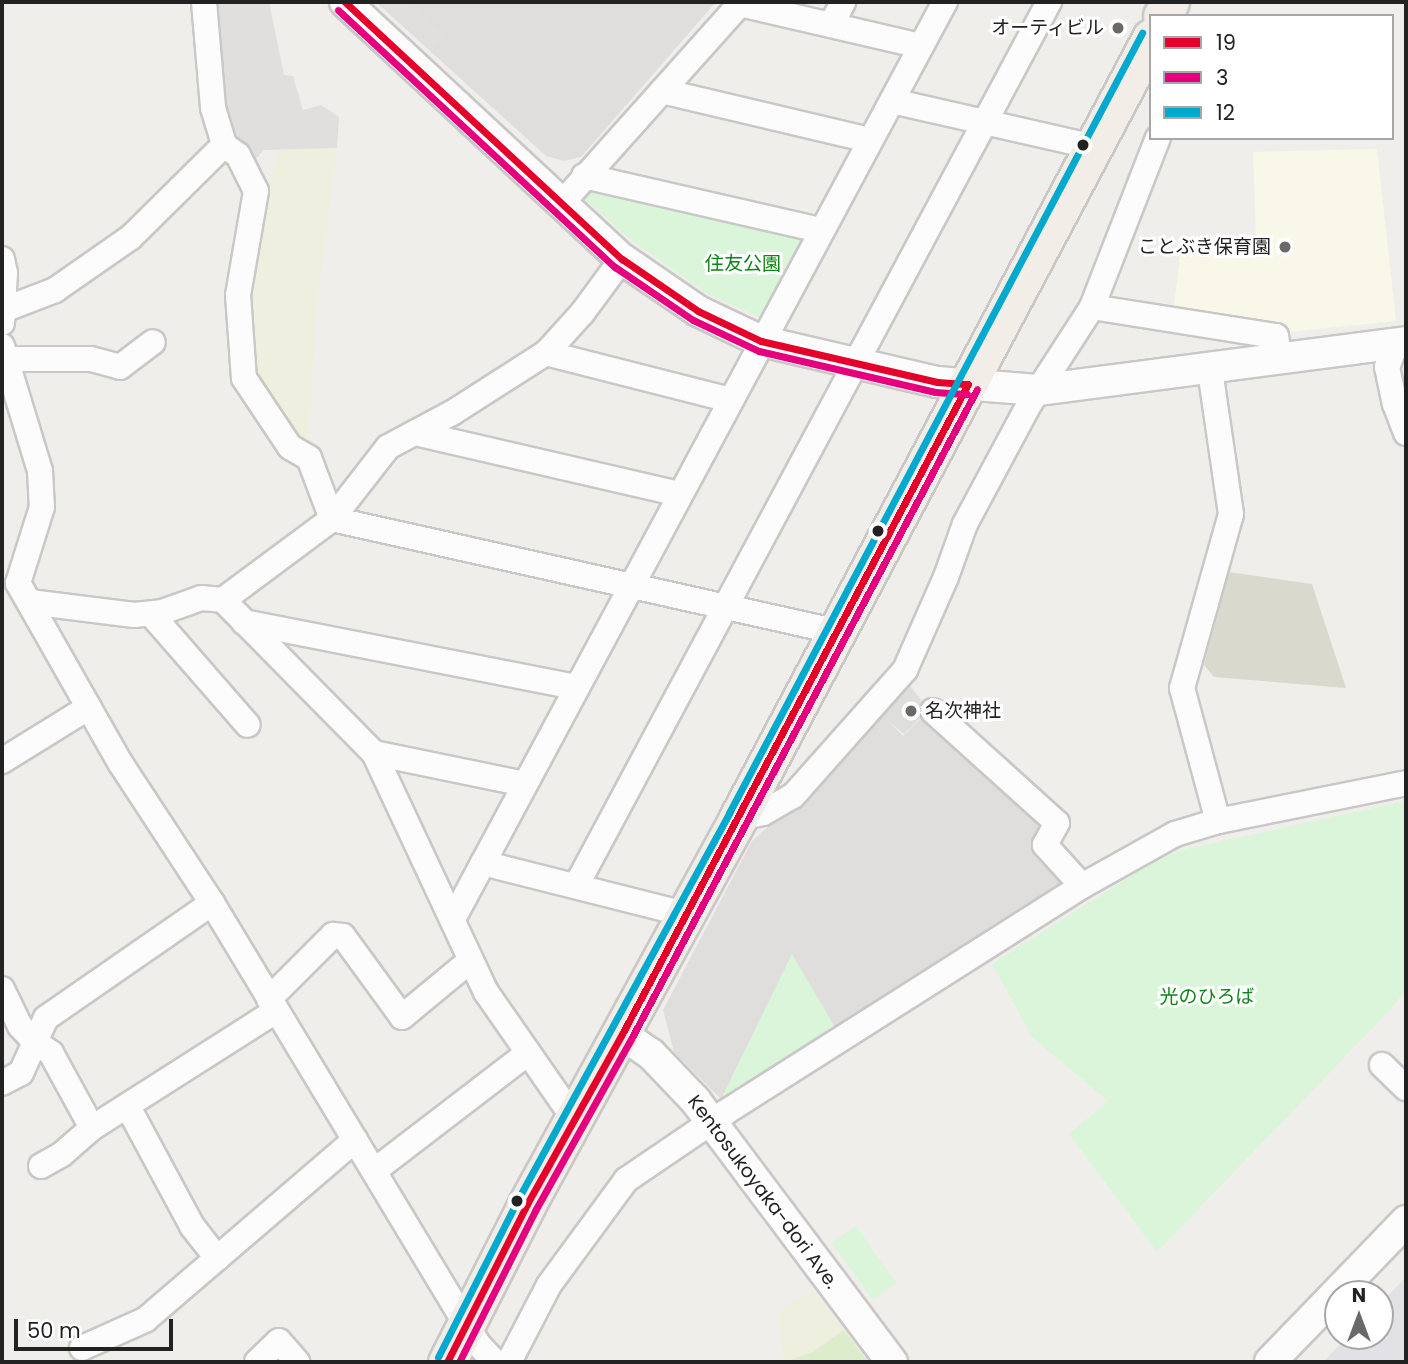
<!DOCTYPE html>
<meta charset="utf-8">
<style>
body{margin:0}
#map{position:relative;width:1408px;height:1364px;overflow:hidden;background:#f0eeeb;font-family:Poppins,"Noto Sans JP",sans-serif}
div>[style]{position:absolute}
.residential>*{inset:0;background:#dfdedc}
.education>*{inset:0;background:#f8f7e8}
.religious>*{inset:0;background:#dededc}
.construction>*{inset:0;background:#d9d9cd}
.farmland>*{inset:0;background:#efefdf}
.grass>*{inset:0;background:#ddeccb}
.park>*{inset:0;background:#daf5da;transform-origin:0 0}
.parking>*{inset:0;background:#e0dfde}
.plaza>*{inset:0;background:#e2e1e5}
.roads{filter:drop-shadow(2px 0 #c9c8c7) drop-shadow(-2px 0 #c9c8c7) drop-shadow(0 2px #c9c8c7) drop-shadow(0 -2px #c9c8c7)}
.minor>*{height:24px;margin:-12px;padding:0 12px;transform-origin:12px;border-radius:12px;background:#fdfcfc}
.tertiary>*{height:30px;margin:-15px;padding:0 15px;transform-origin:15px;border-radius:15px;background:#fdfcfc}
.primary>*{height:37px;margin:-18.5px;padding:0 18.5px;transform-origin:18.5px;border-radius:18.5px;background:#f3ede7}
.bus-1>*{height:7px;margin:-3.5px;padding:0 3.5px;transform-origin:3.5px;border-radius:3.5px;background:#e4002b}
.bus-2>*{height:7px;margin:-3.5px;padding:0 3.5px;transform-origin:3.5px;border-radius:3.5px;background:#e5007d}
.bus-3>*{height:7px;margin:-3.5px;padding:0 3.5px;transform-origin:3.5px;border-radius:3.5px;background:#00a9ce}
.dots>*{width:19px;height:19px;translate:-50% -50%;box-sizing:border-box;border:4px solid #fff;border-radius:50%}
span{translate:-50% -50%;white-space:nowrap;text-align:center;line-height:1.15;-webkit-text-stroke:6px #fff;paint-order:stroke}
.poi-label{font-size:19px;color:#222}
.right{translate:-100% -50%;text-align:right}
.left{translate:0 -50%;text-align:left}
.park-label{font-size:19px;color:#0c8416}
.street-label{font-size:19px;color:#222}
.frame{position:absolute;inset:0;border:4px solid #222;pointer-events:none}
.legend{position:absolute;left:1149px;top:14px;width:245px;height:126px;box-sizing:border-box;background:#fff;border:2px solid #a7a7a7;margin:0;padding:9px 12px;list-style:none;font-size:21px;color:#222}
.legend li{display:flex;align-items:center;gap:14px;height:35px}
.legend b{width:35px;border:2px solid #a7a7a7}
.north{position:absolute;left:1324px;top:1280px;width:70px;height:70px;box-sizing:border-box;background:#fff;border:2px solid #a7a7a7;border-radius:50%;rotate:0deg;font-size:19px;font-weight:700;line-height:28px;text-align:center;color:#222}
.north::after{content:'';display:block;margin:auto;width:24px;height:32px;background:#6a6968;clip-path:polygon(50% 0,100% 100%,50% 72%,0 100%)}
.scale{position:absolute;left:14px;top:1319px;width:159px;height:32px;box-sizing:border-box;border:4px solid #222;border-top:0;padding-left:9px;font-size:21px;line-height:24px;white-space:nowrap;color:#222;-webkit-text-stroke:5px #fff;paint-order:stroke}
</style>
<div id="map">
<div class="residential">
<div style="clip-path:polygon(376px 2px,716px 2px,581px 157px,564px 161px,546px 156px)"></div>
<div style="clip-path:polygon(929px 711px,1047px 825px,1065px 881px,722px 1100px,674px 1052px,663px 1010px,752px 841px,799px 800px,880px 713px,903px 736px)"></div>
</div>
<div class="education">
<div style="clip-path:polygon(1377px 149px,1396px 321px,1289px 332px,1287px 327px,1256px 327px,1173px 313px,1180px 256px,1186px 238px,1256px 235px,1253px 152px)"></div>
</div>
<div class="religious">
<div style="clip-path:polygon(907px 682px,929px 710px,904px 734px,881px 715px)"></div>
</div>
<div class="construction">
<div style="clip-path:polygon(1229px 572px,1312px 584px,1346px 688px,1214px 677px,1204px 665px)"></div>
</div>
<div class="farmland">
<div style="clip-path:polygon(337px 148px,318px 297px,308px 447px,296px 440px,252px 378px,247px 294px,259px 220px,279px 150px)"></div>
<div style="clip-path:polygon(813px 1290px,844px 1330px,811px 1353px,783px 1362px,779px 1311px)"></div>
</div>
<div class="grass">
<div style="clip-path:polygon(844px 1330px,868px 1362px,784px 1362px,811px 1353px)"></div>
</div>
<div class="park">
<div style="clip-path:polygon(595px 187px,801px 233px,804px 240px,761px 318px,706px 293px,631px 240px,585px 199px)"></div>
<div style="clip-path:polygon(1406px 801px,1406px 989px,1392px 1008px,1157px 1252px,1069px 1134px,1108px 1101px,1033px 1038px,992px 964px,1149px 865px,1181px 850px)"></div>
<div style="clip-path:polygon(792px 954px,836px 1029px,722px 1097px)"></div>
<div style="left:856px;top:1226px;width:70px;height:29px;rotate:55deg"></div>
</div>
<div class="parking">
<div style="clip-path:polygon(212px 2px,269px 2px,284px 75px,293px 76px,303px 110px,321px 105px,339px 117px,337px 148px,264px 150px,250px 165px,226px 130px)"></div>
<div style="clip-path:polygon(381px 2px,407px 2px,444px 36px,432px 49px)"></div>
</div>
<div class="plaza">
<div style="clip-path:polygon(1406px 1277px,1406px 1362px,1323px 1362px,1348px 1336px,1380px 1336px,1380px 1304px)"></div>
</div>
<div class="roads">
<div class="minor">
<div style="left:204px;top:2px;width:106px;rotate:85.1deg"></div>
<div style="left:213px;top:108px;width:39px;rotate:73deg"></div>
<div style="left:224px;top:145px;width:17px;rotate:36deg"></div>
<div style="left:238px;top:155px;width:40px;rotate:63.4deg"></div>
<div style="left:256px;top:191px;width:106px;rotate:99.8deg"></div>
<div style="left:238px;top:295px;width:83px;rotate:85.9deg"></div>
<div style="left:244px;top:378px;width:83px;rotate:56.3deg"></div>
<div style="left:290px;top:447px;width:22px;rotate:30deg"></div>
<div style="left:309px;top:458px;width:65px;rotate:69.3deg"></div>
<div style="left:332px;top:519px;width:514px;rotate:12.58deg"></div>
<div style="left:740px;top:4px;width:186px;rotate:13.1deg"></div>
<div style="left:831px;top:25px;width:26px;rotate:-62deg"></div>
<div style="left:662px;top:91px;width:213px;rotate:13.3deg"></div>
<div style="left:892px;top:101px;width:207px;rotate:12.8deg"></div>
<div style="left:584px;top:176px;width:242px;rotate:12.9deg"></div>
<div style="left:562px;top:203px;width:270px;rotate:-48.2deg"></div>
<div style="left:2px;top:259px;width:14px;rotate:78deg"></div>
<div style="left:5px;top:273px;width:50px;rotate:93.4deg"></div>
<div style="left:1092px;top:307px;width:186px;rotate:9deg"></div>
<div style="left:1276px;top:336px;width:23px;rotate:80deg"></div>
<div style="left:3px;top:310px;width:56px;rotate:-21deg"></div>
<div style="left:55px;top:290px;width:93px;rotate:-34.9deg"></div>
<div style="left:131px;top:237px;width:131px;rotate:-44.7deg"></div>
<div style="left:1396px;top:344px;width:25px;rotate:111deg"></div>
<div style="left:1387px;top:367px;width:38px;rotate:78deg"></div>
<div style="left:1395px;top:404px;width:31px;rotate:69deg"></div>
<div style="left:2px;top:346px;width:131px;rotate:73.1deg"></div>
<div style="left:40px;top:471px;width:36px;rotate:87deg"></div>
<div style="left:42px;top:507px;width:80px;rotate:107.5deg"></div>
<div style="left:18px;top:583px;width:208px;rotate:60.4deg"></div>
<div style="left:121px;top:764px;width:166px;rotate:56.8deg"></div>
<div style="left:212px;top:903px;width:515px;rotate:58.9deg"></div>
<div style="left:478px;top:1344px;width:25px;rotate:47deg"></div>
<div style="left:546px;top:353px;width:190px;rotate:14.3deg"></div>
<div style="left:7px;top:359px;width:84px"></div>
<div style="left:91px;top:359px;width:30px;rotate:15deg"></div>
<div style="left:120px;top:367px;width:41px;rotate:-37.1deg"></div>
<div style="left:1210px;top:370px;width:146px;rotate:81.7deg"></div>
<div style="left:1231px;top:514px;width:181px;rotate:105.7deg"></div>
<div style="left:1182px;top:688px;width:138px;rotate:74.9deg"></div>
<div style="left:415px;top:433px;width:271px;rotate:13deg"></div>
<div style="left:223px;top:600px;width:215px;rotate:45.4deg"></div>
<div style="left:374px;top:753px;width:264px;rotate:64.9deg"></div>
<div style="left:486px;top:992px;width:156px;rotate:55.2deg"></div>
<div style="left:30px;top:602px;width:105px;rotate:7.1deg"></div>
<div style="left:134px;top:615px;width:28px;rotate:-6deg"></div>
<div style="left:162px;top:612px;width:41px;rotate:-19.7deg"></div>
<div style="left:201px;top:598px;width:22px;rotate:5deg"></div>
<div style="left:223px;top:600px;width:136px;rotate:-36.6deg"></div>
<div style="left:332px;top:519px;width:91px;rotate:-52.1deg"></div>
<div style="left:388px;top:447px;width:72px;rotate:-28deg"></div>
<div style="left:452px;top:413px;width:112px;rotate:-32.6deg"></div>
<div style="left:546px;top:353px;width:55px;rotate:-47.9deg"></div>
<div style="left:583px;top:312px;width:66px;rotate:-53.7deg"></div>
<div style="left:151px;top:614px;width:147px;rotate:48.9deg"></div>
<div style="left:244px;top:622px;width:338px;rotate:11.1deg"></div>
<div style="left:933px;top:711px;width:167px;rotate:42.1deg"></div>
<div style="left:1057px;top:823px;width:25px;rotate:119deg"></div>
<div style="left:1045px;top:845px;width:55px;rotate:47.9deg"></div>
<div style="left:374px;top:753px;width:154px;rotate:11.6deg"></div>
<div style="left:2px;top:761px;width:102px;rotate:-31.8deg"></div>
<div style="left:738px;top:818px;width:25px;rotate:-11deg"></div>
<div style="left:763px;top:813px;width:34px;rotate:-30deg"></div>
<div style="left:793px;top:796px;width:169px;rotate:-48.4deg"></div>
<div style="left:905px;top:670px;width:102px;rotate:-66.2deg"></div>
<div style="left:946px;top:577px;width:56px;rotate:-70.3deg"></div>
<div style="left:965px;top:524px;width:137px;rotate:-61.8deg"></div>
<div style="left:1030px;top:403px;width:114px;rotate:-57.1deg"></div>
<div style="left:1092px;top:307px;width:181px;rotate:-68.7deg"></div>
<div style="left:483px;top:863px;width:207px;rotate:14.2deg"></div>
<div style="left:576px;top:886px;width:1003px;rotate:-61.85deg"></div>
<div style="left:453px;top:919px;width:1041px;rotate:-61.79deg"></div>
<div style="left:2px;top:989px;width:41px;rotate:64.1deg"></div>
<div style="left:20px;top:1026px;width:21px;rotate:47deg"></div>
<div style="left:34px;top:1041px;width:21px;rotate:35deg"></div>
<div style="left:51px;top:1053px;width:85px;rotate:61.3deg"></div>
<div style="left:269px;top:999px;width:91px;rotate:-45deg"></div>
<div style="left:333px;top:935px;width:10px;rotate:6deg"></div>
<div style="left:343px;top:936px;width:100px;rotate:53.9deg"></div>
<div style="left:402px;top:1017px;width:89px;rotate:-39.6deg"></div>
<div style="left:1382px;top:1065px;width:33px;rotate:44deg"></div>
<div style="left:2px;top:1083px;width:21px;rotate:-28deg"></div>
<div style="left:21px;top:1073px;width:60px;rotate:-65.6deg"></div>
<div style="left:46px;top:1018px;width:202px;rotate:-34.7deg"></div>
<div style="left:128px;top:1107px;width:135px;rotate:61.7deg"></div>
<div style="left:192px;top:1226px;width:41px;rotate:52deg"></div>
<div style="left:41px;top:1166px;width:23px;rotate:-29deg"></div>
<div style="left:61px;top:1155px;width:41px;rotate:-41.1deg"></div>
<div style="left:92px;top:1128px;width:218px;rotate:-32.5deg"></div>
<div style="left:374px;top:1171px;width:194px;rotate:-37.5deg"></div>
<div style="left:82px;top:1348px;width:69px;rotate:-24deg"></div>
<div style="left:145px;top:1320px;width:277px;rotate:-40.6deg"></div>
<div style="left:257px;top:1362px;width:30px;rotate:-44deg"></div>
<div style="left:279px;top:1341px;width:28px;rotate:49deg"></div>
<div style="left:509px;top:1362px;width:87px;rotate:-62.5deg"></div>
<div style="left:549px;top:1285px;width:130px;rotate:-53.7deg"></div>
<div style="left:626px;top:1180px;width:121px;rotate:-34.2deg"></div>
<div style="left:726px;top:1112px;width:422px;rotate:-32.4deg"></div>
<div style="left:1082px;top:886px;width:107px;rotate:-29.2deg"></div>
<div style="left:1175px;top:834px;width:45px;rotate:-16.8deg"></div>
<div style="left:1218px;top:821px;width:192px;rotate:-11.4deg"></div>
</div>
<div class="tertiary">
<div style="left:345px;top:2px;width:378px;rotate:42.9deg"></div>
<div style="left:622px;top:259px;width:92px;rotate:34.4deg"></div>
<div style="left:698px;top:311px;width:70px;rotate:25.5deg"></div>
<div style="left:761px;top:341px;width:181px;rotate:13.1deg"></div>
<div style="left:937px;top:382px;width:101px;rotate:4.5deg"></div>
<div style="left:1038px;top:390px;width:371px;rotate:-7.4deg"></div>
<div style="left:622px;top:1034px;width:35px;rotate:35deg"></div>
<div style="left:651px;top:1054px;width:64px;rotate:46.3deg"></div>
<div style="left:695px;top:1100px;width:328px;rotate:53.1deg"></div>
<div style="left:1270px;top:1362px;width:196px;rotate:-46deg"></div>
</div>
<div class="primary">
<div style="left:1162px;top:16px;width:16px;rotate:-60deg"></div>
<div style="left:447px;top:1362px;width:177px;rotate:-63.1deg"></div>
<div style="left:527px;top:1204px;width:440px;rotate:-61.3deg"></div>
<div style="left:738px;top:818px;width:883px;rotate:-62.1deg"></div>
</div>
</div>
<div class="bus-1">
<div style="left:345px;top:2px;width:378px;rotate:42.9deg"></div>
<div style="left:622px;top:259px;width:92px;rotate:34.4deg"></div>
<div style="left:698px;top:311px;width:70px;rotate:25.5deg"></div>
<div style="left:761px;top:341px;width:181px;rotate:13.1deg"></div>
<div style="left:937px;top:382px;width:31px;rotate:4deg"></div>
<div style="left:447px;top:1362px;width:177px;rotate:-63.1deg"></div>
<div style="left:527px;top:1204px;width:195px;rotate:-60.8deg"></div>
<div style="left:622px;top:1034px;width:736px;rotate:-61.97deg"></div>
</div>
<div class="bus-2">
<div style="left:338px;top:10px;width:378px;rotate:42.9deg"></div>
<div style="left:615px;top:267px;width:94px;rotate:34.2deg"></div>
<div style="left:693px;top:320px;width:73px;rotate:25.2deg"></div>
<div style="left:759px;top:351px;width:181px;rotate:13.1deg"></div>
<div style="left:935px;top:392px;width:32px;rotate:4deg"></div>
<div style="left:459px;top:1362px;width:171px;rotate:-63.3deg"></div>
<div style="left:536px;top:1209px;width:195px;rotate:-60.8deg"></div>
<div style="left:631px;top:1039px;width:736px;rotate:-61.97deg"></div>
</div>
<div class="bus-3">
<div style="left:438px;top:1357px;width:177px;rotate:-63.1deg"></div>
<div style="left:518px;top:1199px;width:440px;rotate:-61.3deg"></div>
<div style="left:729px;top:813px;width:883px;rotate:-62.1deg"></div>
</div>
<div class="dots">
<div style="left:1118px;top:28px;background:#6a6968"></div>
<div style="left:1083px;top:145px;background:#222"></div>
<div style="left:1285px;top:247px;background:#6a6968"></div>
<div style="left:878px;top:531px;background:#222"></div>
<div style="left:911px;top:711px;background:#6a6968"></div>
<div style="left:517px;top:1201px;background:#222"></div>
</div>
<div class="poi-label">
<span class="right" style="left:1104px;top:28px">オーティビル</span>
<span class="right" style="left:1271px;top:247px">ことぶき保育園</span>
<span class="left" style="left:925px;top:711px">名次神社</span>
</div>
<div class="park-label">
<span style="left:743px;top:264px">住友公園</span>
<span style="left:1207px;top:997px">光のひろば</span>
</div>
<div class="street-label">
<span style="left:763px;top:1192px;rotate:53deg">Kentosukoyaka-dori Ave.</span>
</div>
<div class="frame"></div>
<ul class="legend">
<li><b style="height:9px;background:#e4002b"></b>19</li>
<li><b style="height:9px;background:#e5007d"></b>3</li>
<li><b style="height:9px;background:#00a9ce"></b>12</li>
</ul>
<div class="north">N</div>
<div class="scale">50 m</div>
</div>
